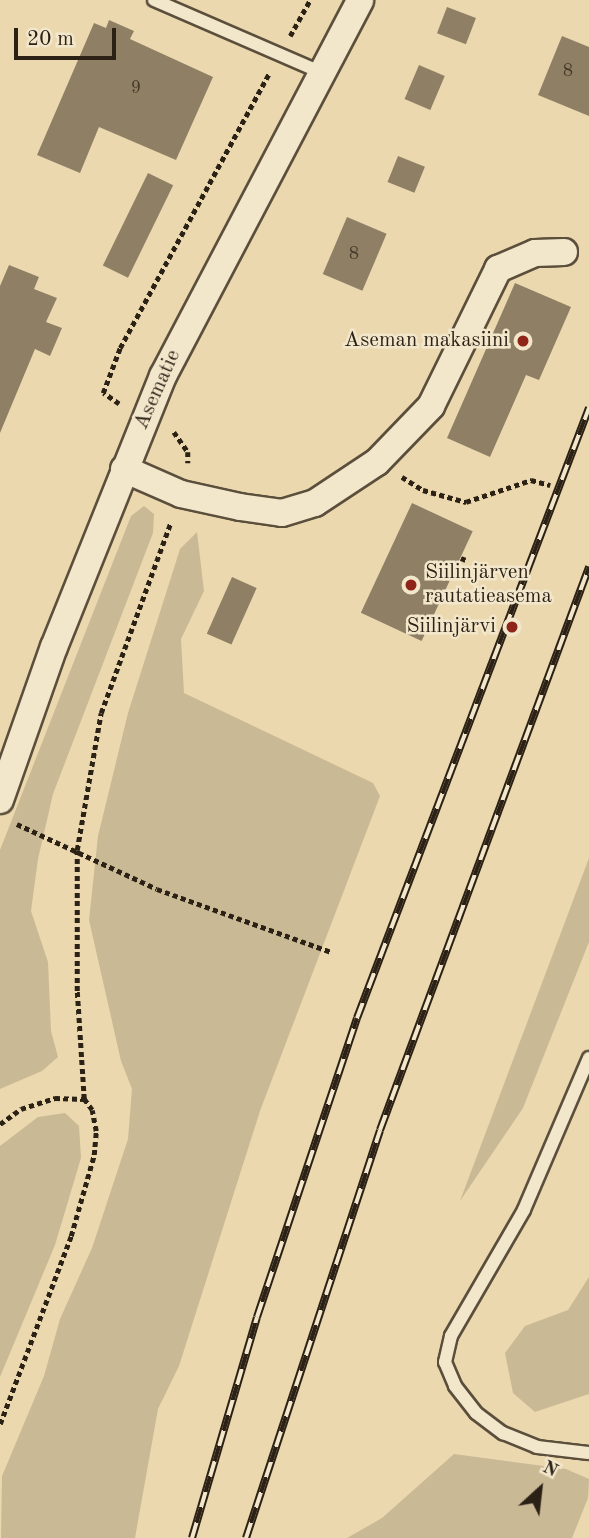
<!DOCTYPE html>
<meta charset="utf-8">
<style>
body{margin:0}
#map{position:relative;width:589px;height:1538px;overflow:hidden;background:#ebd8af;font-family:"Old Standard TT",serif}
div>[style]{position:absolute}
.green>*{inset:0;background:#cab995}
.building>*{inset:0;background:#8f8065;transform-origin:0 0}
.path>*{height:4.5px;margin-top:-2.25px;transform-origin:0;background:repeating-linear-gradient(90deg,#2b2115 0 5px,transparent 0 8.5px)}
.roads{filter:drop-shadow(2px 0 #5b4f3c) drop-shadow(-2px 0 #5b4f3c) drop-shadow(0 2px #5b4f3c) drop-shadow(0 -2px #5b4f3c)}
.service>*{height:12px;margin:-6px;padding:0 6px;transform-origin:6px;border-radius:6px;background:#f2e6cb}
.minor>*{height:26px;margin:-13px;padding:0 13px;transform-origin:13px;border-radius:13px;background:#f2e6cb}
.rail>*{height:8px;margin-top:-4px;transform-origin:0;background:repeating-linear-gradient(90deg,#f2e6cb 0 16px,#2b2115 0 32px);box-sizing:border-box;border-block:2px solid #2b2115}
.dots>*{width:19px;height:19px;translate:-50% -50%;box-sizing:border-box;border:4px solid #f2e6cb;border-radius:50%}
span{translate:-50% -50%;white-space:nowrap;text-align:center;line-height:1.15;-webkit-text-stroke:5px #f2e6cb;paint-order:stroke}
.number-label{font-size:18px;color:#443929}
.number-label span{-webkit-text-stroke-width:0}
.poi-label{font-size:21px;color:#2b2115}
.right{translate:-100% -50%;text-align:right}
.left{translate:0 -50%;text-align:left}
.street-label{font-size:21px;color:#2b2115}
.north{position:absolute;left:505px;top:1454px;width:70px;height:70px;-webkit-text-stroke:5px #f2e6cb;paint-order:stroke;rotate:27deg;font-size:19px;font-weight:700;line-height:28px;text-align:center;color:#2b2115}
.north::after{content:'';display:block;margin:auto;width:24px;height:32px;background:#2b2115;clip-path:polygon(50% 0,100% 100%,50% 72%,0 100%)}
.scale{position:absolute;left:14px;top:28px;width:102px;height:32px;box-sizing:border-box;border:4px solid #2b2115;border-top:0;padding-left:9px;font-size:21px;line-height:24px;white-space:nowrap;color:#2b2115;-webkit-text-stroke:5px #f2e6cb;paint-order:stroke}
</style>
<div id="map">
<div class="green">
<div style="clip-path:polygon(144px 506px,154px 514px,153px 533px,53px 794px,38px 859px,31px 911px,48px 962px,51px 1031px,58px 1057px,42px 1071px,0 1089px,0 850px,131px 516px)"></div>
<div style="clip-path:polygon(197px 532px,204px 591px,181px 639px,184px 693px,373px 783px,380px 796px,260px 1111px,179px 1366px,158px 1409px,135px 1538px,1px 1538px,2px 1476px,44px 1376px,60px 1319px,92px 1248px,128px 1139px,132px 1089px,121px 1061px,89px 920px,98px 836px,128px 713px,180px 549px)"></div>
<div style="clip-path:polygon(589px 858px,589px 942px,523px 1108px,460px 1201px)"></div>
<div style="clip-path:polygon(65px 1113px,79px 1126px,81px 1158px,55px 1245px,0 1377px,0 1146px,38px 1117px)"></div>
<div style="clip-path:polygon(589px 1277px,589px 1394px,535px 1412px,513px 1393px,505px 1353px,525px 1326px,568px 1310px)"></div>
<div style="clip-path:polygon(454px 1454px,566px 1469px,589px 1479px,588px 1498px,572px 1538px,347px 1538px,382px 1518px)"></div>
</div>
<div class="building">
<div style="left:447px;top:7px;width:31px;height:28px;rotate:21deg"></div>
<div style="clip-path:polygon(109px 20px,134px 31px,130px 39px,213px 77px,176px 160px,99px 127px,80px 173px,37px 155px,94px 23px,106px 28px)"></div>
<div style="clip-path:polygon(562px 36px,589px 47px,589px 116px,538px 95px)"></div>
<div style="left:419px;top:65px;width:28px;height:37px;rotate:23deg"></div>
<div style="left:398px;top:156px;width:29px;height:28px;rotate:22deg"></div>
<div style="left:148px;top:173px;width:28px;height:103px;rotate:26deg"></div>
<div style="left:347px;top:217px;width:43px;height:62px;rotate:23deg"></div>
<div style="clip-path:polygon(9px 265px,39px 277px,34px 289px,57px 298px,46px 322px,62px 328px,50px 356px,35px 349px,0 433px,0 286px)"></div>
<div style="clip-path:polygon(515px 283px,571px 307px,539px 380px,526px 375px,490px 457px,447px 438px)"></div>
<div style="left:412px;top:503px;width:67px;height:121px;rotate:25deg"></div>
<div style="left:232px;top:577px;width:27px;height:62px;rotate:24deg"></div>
</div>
<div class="path">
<div style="left:290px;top:36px;width:41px;rotate:-60.9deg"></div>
<div style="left:119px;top:404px;width:19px;rotate:-145deg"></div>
<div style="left:103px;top:393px;width:48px;rotate:-69.3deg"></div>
<div style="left:120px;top:348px;width:312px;rotate:-61.5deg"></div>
<div style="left:174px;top:432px;width:24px;rotate:55deg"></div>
<div style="left:188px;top:452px;width:11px;rotate:90deg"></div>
<div style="left:402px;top:477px;width:25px;rotate:32deg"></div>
<div style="left:423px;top:490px;width:45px;rotate:15.6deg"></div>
<div style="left:466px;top:502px;width:69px;rotate:-18.7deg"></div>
<div style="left:531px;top:480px;width:20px;rotate:15deg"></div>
<div style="left:461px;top:558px;width:5px;rotate:22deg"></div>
<div style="left:17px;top:824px;width:154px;rotate:24.9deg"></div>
<div style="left:157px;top:889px;width:185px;rotate:19.9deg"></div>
<div style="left:0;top:1124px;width:26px;rotate:-36deg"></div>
<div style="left:21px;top:1109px;width:36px;rotate:-18deg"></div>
<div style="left:55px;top:1098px;width:29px;rotate:2deg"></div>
<div style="left:0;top:1424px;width:201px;rotate:-69.3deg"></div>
<div style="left:71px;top:1236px;width:84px;rotate:-74.1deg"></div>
<div style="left:94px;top:1155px;width:24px;rotate:-85deg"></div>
<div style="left:96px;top:1131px;width:21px;rotate:-101deg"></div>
<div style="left:92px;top:1110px;width:14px;rotate:-126deg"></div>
<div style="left:84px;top:1099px;width:108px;rotate:-93.7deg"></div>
<div style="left:77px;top:991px;width:141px;rotate:-90deg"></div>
<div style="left:77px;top:850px;width:139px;rotate:-80.1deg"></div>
<div style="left:101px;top:713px;width:203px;rotate:-69.9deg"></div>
</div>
<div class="roads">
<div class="service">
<div style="left:154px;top:0;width:184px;rotate:23.4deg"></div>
<div style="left:589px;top:1058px;width:165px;rotate:113.2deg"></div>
<div style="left:524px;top:1210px;width:146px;rotate:120.1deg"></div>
<div style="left:451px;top:1336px;width:27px;rotate:103deg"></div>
<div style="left:445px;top:1362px;width:26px;rotate:67deg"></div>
<div style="left:455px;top:1386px;width:34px;rotate:52deg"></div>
<div style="left:476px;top:1413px;width:34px;rotate:37deg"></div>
<div style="left:503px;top:1433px;width:37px;rotate:22deg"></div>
<div style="left:537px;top:1447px;width:52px;rotate:6.6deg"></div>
</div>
<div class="minor">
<div style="left:124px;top:469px;width:62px;rotate:23.7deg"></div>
<div style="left:181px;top:494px;width:60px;rotate:12.4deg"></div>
<div style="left:240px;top:507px;width:42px;rotate:8.1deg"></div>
<div style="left:282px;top:513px;width:34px;rotate:-17deg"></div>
<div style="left:315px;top:503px;width:74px;rotate:-33.5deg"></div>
<div style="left:377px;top:462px;width:78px;rotate:-46deg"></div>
<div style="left:431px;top:406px;width:153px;rotate:-63.9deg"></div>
<div style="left:498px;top:269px;width:40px;rotate:-23.4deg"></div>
<div style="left:535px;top:253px;width:29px;rotate:-2deg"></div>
<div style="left:0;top:800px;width:162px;rotate:-70.6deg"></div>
<div style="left:54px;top:647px;width:292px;rotate:-68.1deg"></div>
<div style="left:163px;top:376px;width:424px;rotate:-62.3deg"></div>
</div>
</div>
<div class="rail">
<div style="left:192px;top:1538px;width:230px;rotate:-73.6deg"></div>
<div style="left:257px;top:1317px;width:315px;rotate:-71.5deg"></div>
<div style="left:357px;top:1018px;width:653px;rotate:-69.18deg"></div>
<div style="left:246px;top:1538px;width:429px;rotate:-71.8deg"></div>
<div style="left:380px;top:1130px;width:601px;rotate:-69.63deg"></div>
</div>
<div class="dots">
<div style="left:523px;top:341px;background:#8f2418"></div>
<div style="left:411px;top:585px;background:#8f2418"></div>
<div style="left:512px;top:627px;background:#8f2418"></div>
</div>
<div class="number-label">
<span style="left:568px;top:71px">8</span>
<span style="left:136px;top:88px">9</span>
<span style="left:354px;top:254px">8</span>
</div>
<div class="poi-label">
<span class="right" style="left:509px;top:341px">Aseman makasiini</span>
<span class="left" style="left:425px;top:585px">Siilinjärven<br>rautatieasema</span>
<span class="right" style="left:496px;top:627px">Siilinjärvi</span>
</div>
<div class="street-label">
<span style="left:158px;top:390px;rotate:-66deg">Asematie</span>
</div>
<div class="north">N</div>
<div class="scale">20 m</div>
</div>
